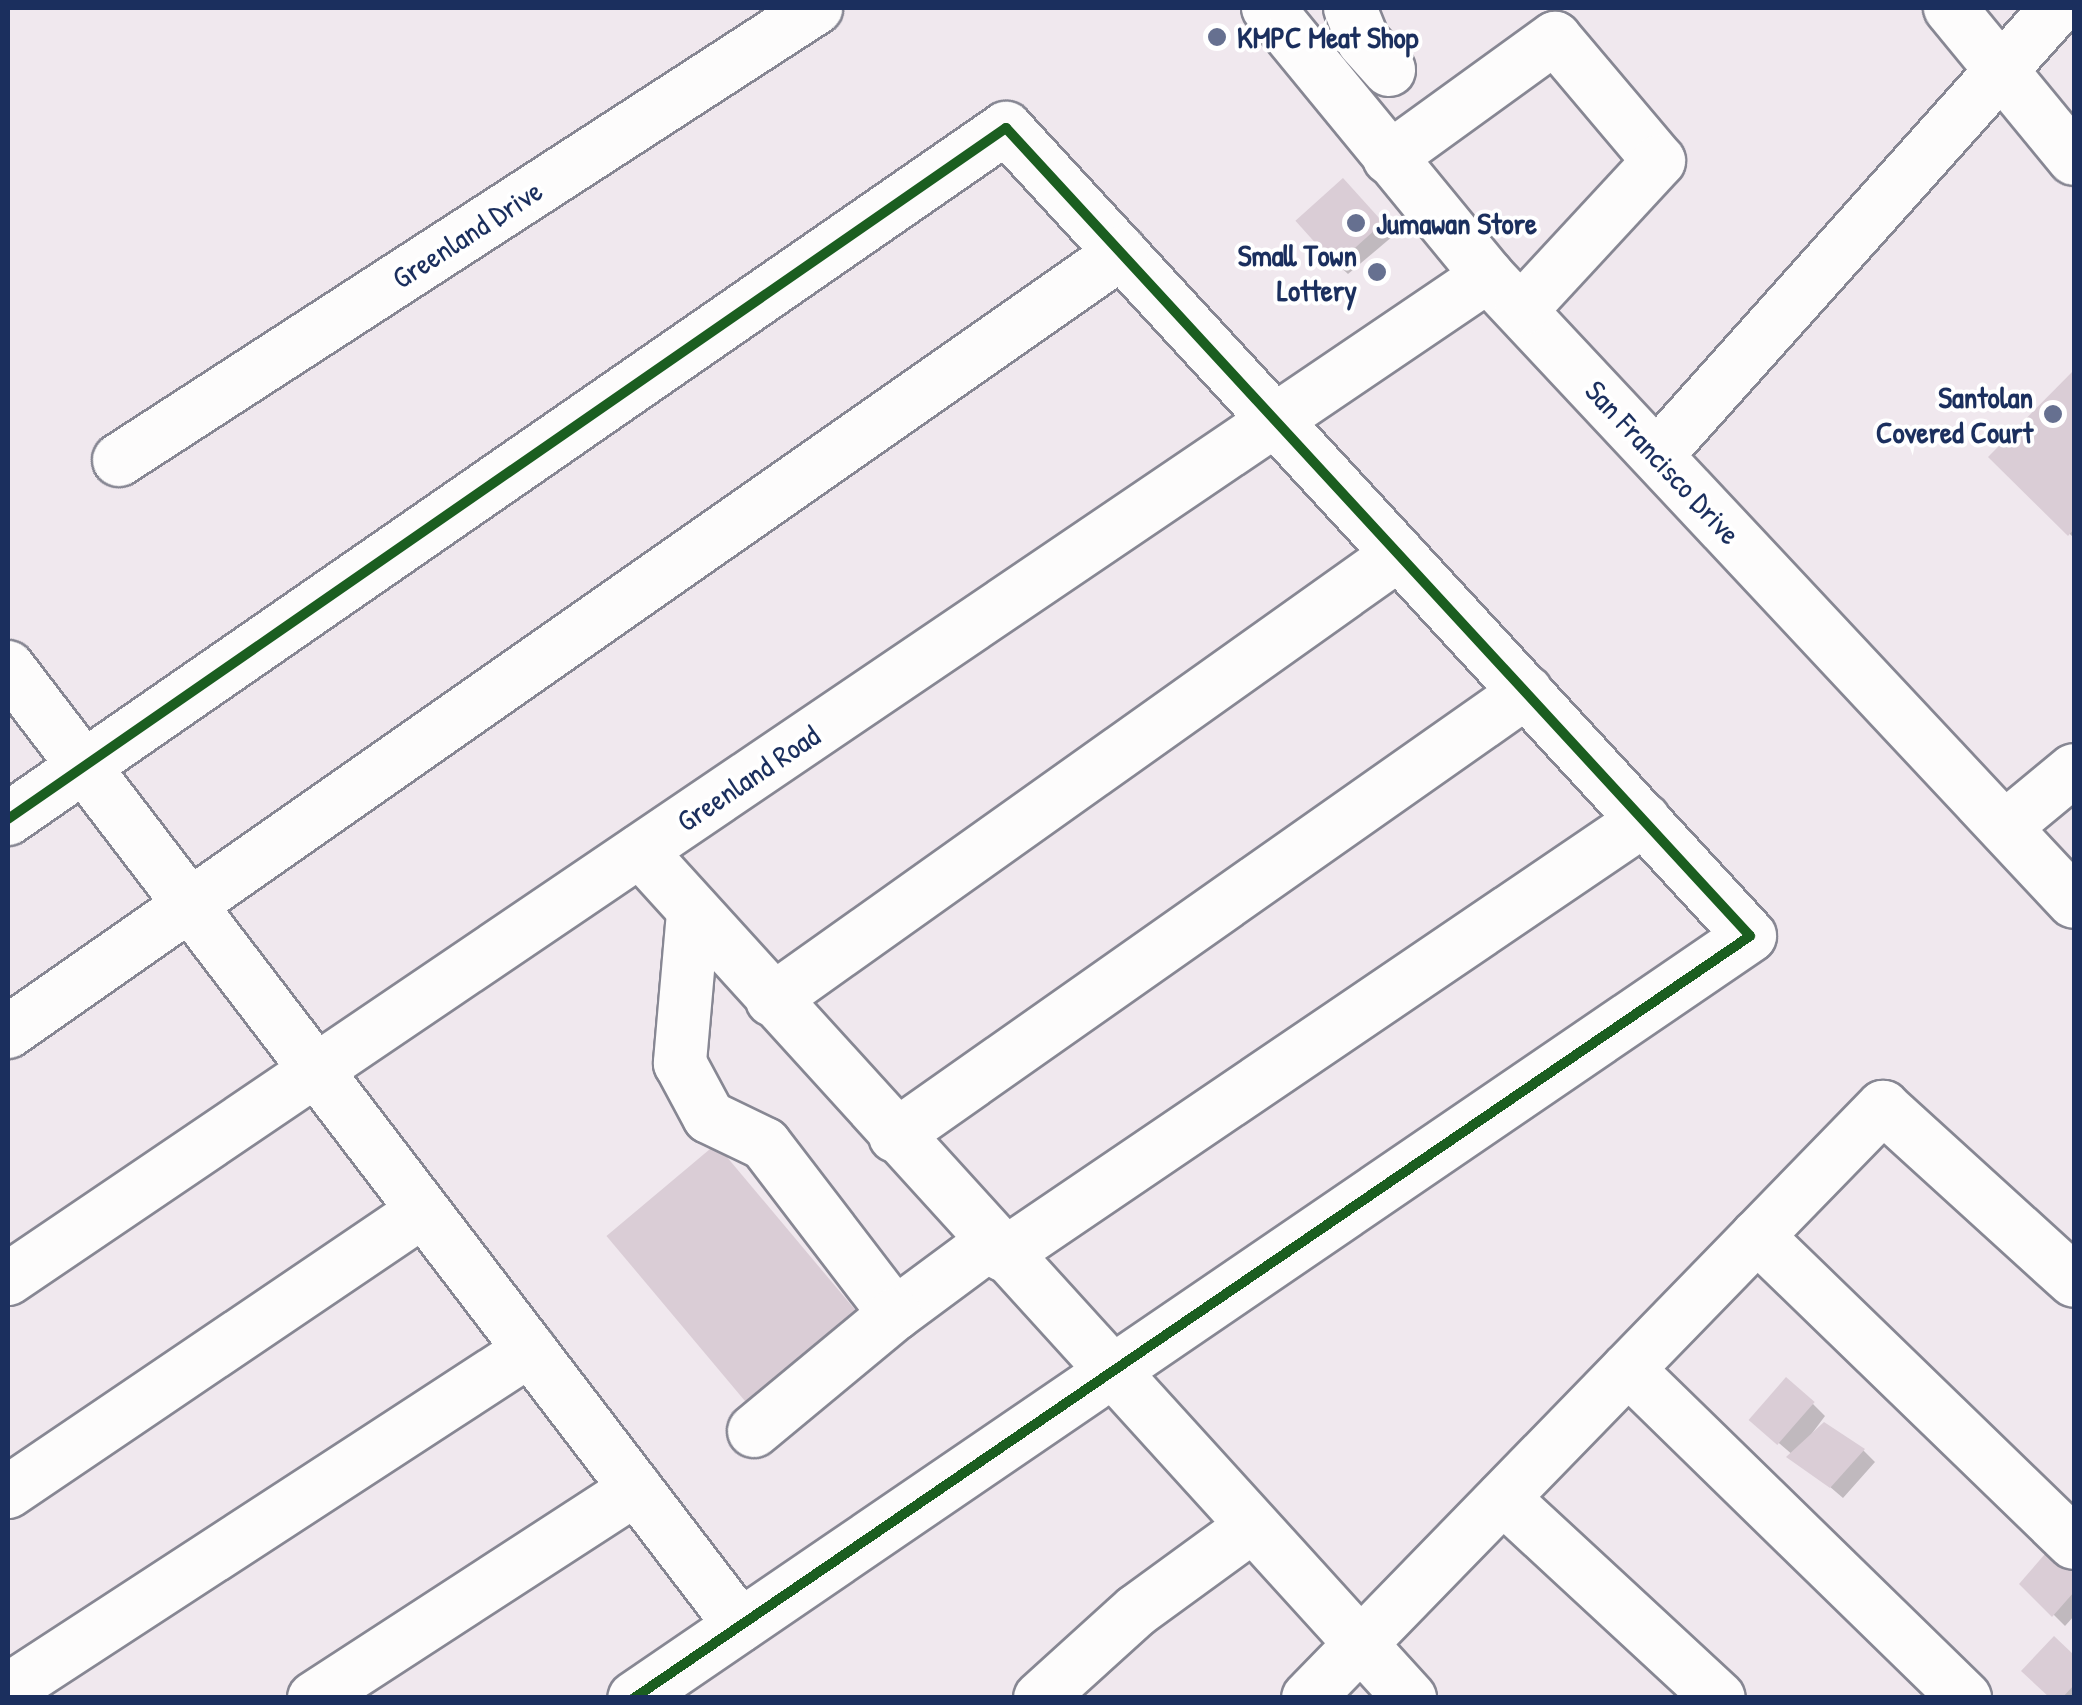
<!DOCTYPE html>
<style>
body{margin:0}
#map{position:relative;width:2082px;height:1705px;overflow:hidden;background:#f0e8ee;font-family:"Patrick Hand",sans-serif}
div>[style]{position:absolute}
.shadow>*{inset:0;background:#0003}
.building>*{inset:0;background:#dacdd6;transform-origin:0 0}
.roads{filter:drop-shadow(2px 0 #878793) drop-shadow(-2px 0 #878793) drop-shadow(0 2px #878793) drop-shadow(0 -2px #878793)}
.minor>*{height:52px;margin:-26px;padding:0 26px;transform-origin:26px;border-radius:26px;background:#fdfcfc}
.cycleway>*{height:10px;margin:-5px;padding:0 5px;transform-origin:5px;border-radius:5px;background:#1b5e20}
.dots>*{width:28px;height:28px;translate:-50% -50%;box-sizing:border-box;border:5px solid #fff;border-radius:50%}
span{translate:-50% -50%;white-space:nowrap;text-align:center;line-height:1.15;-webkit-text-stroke:8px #fff;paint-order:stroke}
.poi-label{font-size:30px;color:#1b2f5e;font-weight:700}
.left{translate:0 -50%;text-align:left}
.right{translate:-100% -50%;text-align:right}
.street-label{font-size:30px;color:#1b2f5e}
.frame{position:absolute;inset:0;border:10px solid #1b2f5e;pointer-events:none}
</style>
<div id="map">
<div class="shadow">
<div style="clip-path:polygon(1355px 193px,1393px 236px,1348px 274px,1336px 263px)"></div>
<div style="clip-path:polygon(2074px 374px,2074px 538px,1992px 457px)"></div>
<div style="clip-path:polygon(1813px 1404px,1825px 1416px,1804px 1444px,1863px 1450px,1875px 1462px,1843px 1498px,1751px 1419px)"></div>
<div style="clip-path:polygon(2051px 1551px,2074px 1570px,2074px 1616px,2065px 1626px,2023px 1584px)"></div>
<div style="clip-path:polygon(2054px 1639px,2074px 1659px,2074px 1698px,2052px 1698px)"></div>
</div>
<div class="building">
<div style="left:1343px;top:178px;width:60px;height:64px;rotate:48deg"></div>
<div style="clip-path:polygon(2074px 370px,2074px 529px,2068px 536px,1988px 457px)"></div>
<div style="left:716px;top:1144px;width:223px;height:143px;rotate:50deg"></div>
<div style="left:1786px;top:1377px;width:38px;height:57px;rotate:41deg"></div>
<div style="clip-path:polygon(1824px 1422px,1865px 1449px,1830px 1488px,1786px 1457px)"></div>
<div style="clip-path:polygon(2051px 1547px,2074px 1567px,2074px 1592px,2052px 1617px,2019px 1584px)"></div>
<div style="clip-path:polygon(2054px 1636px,2074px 1655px,2074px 1685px,2062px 1698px,2050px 1698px,2021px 1671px)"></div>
</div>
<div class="roads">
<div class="minor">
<div style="left:1268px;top:8px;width:347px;rotate:50.6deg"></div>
<div style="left:1488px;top:276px;width:857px;rotate:46.89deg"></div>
<div style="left:1350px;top:8px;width:35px;rotate:68deg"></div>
<div style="left:1363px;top:41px;width:39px;rotate:48deg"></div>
<div style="left:1950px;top:8px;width:195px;rotate:50.6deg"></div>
<div style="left:1389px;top:158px;width:205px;rotate:-35.9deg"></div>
<div style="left:1555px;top:38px;width:161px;rotate:49.8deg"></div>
<div style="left:1659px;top:161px;width:203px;rotate:132.8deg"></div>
<div style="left:1657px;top:455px;width:600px;rotate:-48.18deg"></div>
<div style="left:119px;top:460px;width:831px;rotate:-32.96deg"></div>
<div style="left:8px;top:667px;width:1206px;rotate:52.62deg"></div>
<div style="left:8px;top:819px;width:1214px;rotate:-34.7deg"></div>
<div style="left:1006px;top:128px;width:1098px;rotate:47.36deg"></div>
<div style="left:1750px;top:936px;width:1351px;rotate:145.67deg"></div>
<div style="left:2005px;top:827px;width:89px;rotate:-39.6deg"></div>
<div style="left:640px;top:851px;width:1145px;rotate:47.73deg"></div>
<div style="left:693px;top:913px;width:151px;rotate:95deg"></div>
<div style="left:680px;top:1063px;width:61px;rotate:61.8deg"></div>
<div style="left:709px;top:1117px;width:62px;rotate:25.7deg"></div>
<div style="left:765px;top:1144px;width:214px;rotate:52.6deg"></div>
<div style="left:895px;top:1314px;width:119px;rotate:-36.5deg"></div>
<div style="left:772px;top:1000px;width:769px;rotate:-35.43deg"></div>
<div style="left:8px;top:1032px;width:1359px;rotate:-34.99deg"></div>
<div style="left:895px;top:1136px;width:772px;rotate:-35.13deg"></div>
<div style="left:1757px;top:1236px;width:441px;rotate:44.1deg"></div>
<div style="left:1003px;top:1255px;width:775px;rotate:-34.16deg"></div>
<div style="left:8px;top:1279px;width:1788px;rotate:-34.13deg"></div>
<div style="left:1628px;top:1369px;width:471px;rotate:44.3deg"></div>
<div style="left:754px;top:1431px;width:183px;rotate:-39.7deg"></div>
<div style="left:8px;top:1492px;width:501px;rotate:-34.1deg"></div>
<div style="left:1503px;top:1498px;width:294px;rotate:42.8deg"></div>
<div style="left:8px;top:1690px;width:623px;rotate:-33.08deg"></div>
<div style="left:314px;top:1698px;width:384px;rotate:-33deg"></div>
<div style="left:1040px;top:1698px;width:130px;rotate:-42.2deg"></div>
<div style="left:1136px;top:1611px;width:141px;rotate:-36.1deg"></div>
<div style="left:1308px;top:1698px;width:825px;rotate:-45.79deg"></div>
<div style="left:1883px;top:1107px;width:258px;rotate:42.3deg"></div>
</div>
</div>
<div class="cycleway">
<div style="left:8px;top:819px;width:1214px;rotate:-34.7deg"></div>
<div style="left:1006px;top:128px;width:1098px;rotate:47.36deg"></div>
<div style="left:1750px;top:936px;width:1351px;rotate:145.67deg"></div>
</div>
<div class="dots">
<div style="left:1217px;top:37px;background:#667090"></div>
<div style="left:1356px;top:223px;background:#667090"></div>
<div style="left:1377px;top:272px;background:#667090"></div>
<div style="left:2053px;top:414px;background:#667090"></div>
</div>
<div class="poi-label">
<span class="left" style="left:1237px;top:37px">KMPC Meat Shop</span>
<span class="left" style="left:1376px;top:223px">Jumawan Store</span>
<span class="right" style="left:1357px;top:272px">Small Town<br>Lottery</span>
<span class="right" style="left:2033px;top:414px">Santolan<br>Covered Court</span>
</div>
<div class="street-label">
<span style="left:467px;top:234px;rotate:-33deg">Greenland Drive</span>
<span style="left:1663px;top:462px;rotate:47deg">San Francisco Drive</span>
<span style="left:748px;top:778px;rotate:-34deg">Greenland Road</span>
</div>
<div class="frame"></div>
</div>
